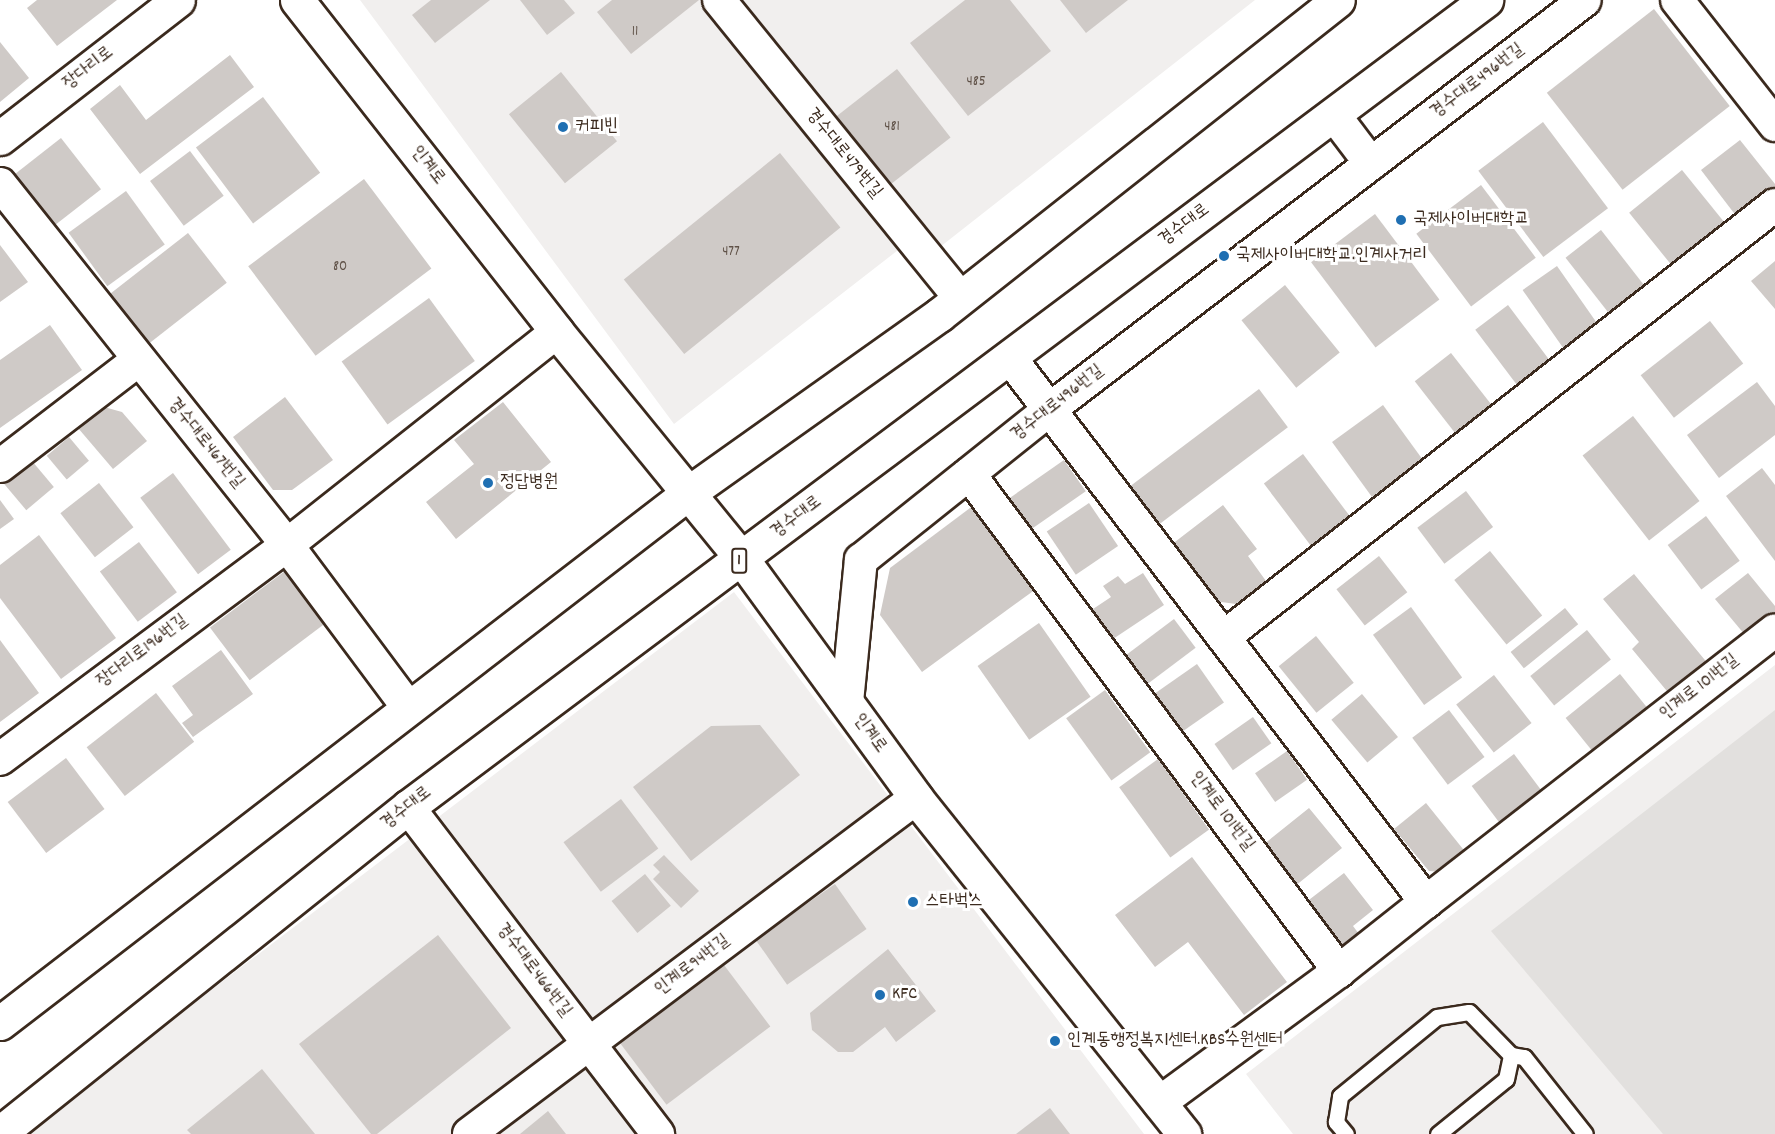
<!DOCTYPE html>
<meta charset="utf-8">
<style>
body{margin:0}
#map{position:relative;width:1775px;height:1134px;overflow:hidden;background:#fff;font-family:Dekko,"Poor Story",sans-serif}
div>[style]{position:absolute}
.built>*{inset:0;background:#f1efee}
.green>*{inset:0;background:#e2e0de}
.building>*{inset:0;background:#cfcac7;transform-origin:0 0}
.roads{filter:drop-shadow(2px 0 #3b2a1e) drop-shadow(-2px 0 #3b2a1e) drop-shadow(0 2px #3b2a1e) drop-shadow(0 -2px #3b2a1e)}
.service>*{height:15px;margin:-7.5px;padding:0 7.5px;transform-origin:7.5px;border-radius:7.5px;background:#fff}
.minor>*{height:32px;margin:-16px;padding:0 16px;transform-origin:16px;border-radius:16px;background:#fff}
.tertiary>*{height:33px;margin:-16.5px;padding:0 16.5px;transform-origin:16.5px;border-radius:16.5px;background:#fff}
.primary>*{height:33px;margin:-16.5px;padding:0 16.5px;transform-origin:16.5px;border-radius:16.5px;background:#fff}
.dots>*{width:16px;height:16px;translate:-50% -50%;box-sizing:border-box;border:3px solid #fff;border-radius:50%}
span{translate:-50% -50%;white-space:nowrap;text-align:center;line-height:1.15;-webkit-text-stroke:6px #fff;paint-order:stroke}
.number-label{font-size:15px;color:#605248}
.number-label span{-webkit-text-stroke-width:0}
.shield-label span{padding:2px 4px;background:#fff;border:2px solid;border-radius:4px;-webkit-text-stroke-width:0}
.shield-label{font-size:16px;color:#3b2a1e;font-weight:700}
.street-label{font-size:18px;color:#3b2a1e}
.poi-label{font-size:18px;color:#3b2a1e}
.left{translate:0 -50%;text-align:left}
</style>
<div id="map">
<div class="built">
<div style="clip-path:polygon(360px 0,700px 0,902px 247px,674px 424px)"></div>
<div style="clip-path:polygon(743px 0,1255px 0,940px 247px)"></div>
<div style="clip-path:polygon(734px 592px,1144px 1134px,22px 1134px)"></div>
<div style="clip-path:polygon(1775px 665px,1775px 1134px,1293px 1134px,1246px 1074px)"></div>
</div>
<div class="green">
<div style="clip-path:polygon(1775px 710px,1775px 1134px,1663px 1134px,1491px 931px)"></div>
</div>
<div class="building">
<div style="clip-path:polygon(37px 0,117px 0,57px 46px,27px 8px)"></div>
<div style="clip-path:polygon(431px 0,490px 0,435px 43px,412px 15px)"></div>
<div style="clip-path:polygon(520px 0,564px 0,575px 13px,547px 35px)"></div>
<div style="clip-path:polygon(612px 0,699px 0,631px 54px,597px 12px)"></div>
<div style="clip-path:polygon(965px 0,1010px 0,1051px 51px,968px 116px,910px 43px)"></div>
<div style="clip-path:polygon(1060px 0,1128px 0,1086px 33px)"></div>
<div style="left:1654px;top:9px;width:123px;height:136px;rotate:52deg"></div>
<div style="clip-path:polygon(0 42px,29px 78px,0 102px)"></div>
<div style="clip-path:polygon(230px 55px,254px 87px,140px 174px,90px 109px,120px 85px,146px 120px)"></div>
<div style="left:897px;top:69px;width:87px;height:82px;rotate:52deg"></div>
<div style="left:561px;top:72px;width:89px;height:67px;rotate:51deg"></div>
<div style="left:263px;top:97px;width:95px;height:84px;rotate:53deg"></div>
<div style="left:1543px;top:122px;width:108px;height:81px;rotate:53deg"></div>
<div style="left:61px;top:138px;width:65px;height:66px;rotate:52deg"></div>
<div style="clip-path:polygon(1740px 140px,1775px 184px,1775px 194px,1740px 221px,1701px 170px)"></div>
<div style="left:190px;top:151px;width:56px;height:50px;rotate:53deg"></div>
<div style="left:780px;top:153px;width:96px;height:201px;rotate:51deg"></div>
<div style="left:1682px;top:170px;width:75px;height:68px;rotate:51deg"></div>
<div style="left:364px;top:179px;width:112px;height:145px;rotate:53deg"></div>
<div style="left:1481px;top:185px;width:91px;height:81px;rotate:53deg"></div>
<div style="left:126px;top:191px;width:66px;height:71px;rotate:54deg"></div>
<div style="left:1375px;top:214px;width:107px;height:80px;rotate:53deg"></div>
<div style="left:1601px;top:230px;width:77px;height:45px;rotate:52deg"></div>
<div style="left:188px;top:233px;width:63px;height:104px;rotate:52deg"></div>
<div style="clip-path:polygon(0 245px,28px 282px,0 302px)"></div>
<div style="clip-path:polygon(1775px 261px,1775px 309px,1751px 281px)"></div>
<div style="left:1557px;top:266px;width:72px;height:42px;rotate:55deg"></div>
<div style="left:1285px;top:285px;width:87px;height:56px;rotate:51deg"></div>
<div style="left:429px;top:298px;width:78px;height:108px;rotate:54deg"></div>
<div style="left:1508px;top:305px;width:70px;height:41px;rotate:53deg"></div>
<div style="left:1710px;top:321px;width:54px;height:88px;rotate:52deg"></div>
<div style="clip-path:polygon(50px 325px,82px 370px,0 428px,0 360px)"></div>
<div style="left:1451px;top:353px;width:68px;height:46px;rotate:52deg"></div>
<div style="clip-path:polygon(1757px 382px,1775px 406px,1775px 435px,1719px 478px,1687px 435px)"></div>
<div style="left:1259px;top:389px;width:48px;height:166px;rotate:53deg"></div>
<div style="clip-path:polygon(285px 397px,333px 460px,292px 490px,273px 490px,233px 437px)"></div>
<div style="clip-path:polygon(503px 402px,551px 462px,456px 539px,426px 502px,474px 464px,454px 440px)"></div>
<div style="left:1383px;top:405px;width:68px;height:63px;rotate:54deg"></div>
<div style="clip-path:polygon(104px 407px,122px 412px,147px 441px,113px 469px,78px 428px)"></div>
<div style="left:1633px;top:416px;width:108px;height:64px;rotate:52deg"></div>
<div style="left:69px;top:437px;width:31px;height:29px;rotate:50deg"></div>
<div style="left:1303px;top:454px;width:84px;height:49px;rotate:53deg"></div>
<div style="left:1064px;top:460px;width:38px;height:71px;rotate:55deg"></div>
<div style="left:32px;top:461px;width:34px;height:36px;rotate:50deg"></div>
<div style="clip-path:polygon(1762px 468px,1775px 485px,1775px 561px,1726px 496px)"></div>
<div style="left:173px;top:473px;width:96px;height:41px;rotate:53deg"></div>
<div style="left:99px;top:483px;width:56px;height:49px;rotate:52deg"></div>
<div style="left:1466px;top:491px;width:45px;height:61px;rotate:53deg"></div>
<div style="clip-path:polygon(0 500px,14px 519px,0 529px)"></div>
<div style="left:1089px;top:503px;width:52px;height:51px;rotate:56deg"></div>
<div style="clip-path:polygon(974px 505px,1036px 589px,922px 672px,880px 615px,890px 568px)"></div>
<div style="clip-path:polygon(1223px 505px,1257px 549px,1248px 556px,1266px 581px,1236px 604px,1214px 601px,1171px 545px)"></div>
<div style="left:1706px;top:516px;width:56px;height:48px;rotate:53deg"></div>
<div style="clip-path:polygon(39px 535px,116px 638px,61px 679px,0 598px,0 565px)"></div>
<div style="left:139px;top:542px;width:63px;height:49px;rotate:53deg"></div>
<div style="left:1490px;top:551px;width:83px;height:46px;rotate:51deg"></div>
<div style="left:1379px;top:556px;width:46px;height:54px;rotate:52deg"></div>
<div style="left:285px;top:571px;width:66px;height:94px;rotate:53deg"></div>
<div style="clip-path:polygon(1143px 573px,1164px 605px,1110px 641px,1090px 611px,1111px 597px,1103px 586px,1118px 576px,1125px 584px)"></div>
<div style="clip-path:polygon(1748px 573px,1775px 606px,1775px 621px,1750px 641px,1715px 599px)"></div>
<div style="clip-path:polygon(1634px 574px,1709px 665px,1671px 696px,1632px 649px,1639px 642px,1603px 599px)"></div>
<div style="left:1411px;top:607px;width:87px;height:47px;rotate:54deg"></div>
<div style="left:1565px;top:608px;width:21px;height:70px;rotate:51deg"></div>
<div style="left:1174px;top:619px;width:36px;height:67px;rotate:53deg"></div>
<div style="left:1039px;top:623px;width:90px;height:75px;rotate:55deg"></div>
<div style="left:1587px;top:630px;width:38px;height:73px;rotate:51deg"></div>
<div style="left:1316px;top:636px;width:60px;height:48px;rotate:51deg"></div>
<div style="clip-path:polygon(0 640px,39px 693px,0 722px)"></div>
<div style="clip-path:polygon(221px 650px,253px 694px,193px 737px,182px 723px,193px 715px,172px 686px)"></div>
<div style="left:1197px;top:664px;width:47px;height:62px;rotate:55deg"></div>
<div style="left:1620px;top:674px;width:54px;height:70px;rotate:51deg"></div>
<div style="left:1494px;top:675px;width:61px;height:48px;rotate:52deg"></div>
<div style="left:1105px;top:690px;width:77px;height:48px;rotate:54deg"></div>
<div style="left:156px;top:693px;width:62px;height:88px;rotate:52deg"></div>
<div style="left:1362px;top:694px;width:56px;height:40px;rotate:50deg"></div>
<div style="left:1449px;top:710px;width:59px;height:46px;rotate:53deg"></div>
<div style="left:1253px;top:717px;width:32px;height:47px;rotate:55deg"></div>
<div style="clip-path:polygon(760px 725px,800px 775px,691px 861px,633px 787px,711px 726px)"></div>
<div style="left:1287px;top:751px;width:35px;height:39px;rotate:55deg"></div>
<div style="left:1514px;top:754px;width:55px;height:53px;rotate:53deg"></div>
<div style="left:66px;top:758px;width:64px;height:73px;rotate:53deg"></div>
<div style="left:1158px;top:759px;width:87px;height:48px;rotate:54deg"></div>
<div style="left:621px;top:799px;width:62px;height:72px;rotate:53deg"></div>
<div style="clip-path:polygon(1426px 803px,1471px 859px,1454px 873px,1429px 871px,1394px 829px)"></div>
<div style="clip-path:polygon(1309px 808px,1342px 848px,1289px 891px,1279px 879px,1286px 873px,1263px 845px)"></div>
<div style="clip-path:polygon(664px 855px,699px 891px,681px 908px,653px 879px,660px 872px,653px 865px)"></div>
<div style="clip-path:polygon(1192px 857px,1287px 982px,1244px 1015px,1188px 942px,1155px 967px,1115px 915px)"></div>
<div style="clip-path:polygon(1344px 873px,1373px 910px,1353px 926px,1359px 934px,1336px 951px,1301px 906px)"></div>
<div style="left:645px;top:874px;width:41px;height:43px;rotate:51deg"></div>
<div style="left:835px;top:884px;width:55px;height:97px;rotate:55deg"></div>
<div style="clip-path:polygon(438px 935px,511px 1028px,377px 1134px,371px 1134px,299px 1044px)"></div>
<div style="clip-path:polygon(888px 949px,936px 1011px,896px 1042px,885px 1027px,853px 1052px,838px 1052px,812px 1030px,810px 1013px)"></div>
<div style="left:724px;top:965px;width:77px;height:130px;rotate:53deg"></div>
<div style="clip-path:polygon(262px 1069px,315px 1134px,191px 1134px,187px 1130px)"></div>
<div style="clip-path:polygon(1050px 1108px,1070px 1134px,1016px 1134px)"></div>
<div style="clip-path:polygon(548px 1111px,566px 1134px,520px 1134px)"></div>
</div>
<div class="roads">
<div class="service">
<div style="left:1346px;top:1134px;width:16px;rotate:-130deg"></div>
<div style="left:1336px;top:1122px;width:26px;rotate:-81deg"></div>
<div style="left:1340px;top:1096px;width:125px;rotate:-39.2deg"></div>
<div style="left:1437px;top:1017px;width:32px;rotate:-9deg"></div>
<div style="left:1469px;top:1012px;width:60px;rotate:45.7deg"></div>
<div style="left:1511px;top:1055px;width:13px;rotate:9deg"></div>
<div style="left:1524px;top:1057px;width:98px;rotate:51.6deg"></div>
<div style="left:1438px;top:1134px;width:87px;rotate:-39deg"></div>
<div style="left:1506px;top:1079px;width:25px;rotate:-78deg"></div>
</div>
<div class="minor">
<div style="left:719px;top:0;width:383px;rotate:51deg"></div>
<div style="left:1677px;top:0;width:159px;rotate:51.9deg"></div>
<div style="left:1334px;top:115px;width:61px;rotate:52.9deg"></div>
<div style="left:0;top:184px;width:461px;rotate:51.5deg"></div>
<div style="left:287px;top:545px;width:201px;rotate:53.3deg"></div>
<div style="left:1010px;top:358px;width:685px;rotate:52.59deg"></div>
<div style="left:1426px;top:902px;width:111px;rotate:141.6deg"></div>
<div style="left:0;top:466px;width:173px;rotate:-37.5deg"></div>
<div style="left:969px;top:474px;width:620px;rotate:53.33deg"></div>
<div style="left:1339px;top:971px;width:223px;rotate:143.7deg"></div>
<div style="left:1224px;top:637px;width:700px;rotate:-38.1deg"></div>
<div style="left:847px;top:702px;width:143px;rotate:-84.4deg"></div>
<div style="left:861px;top:560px;width:242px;rotate:-38.6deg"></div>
<div style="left:1050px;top:409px;width:673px;rotate:-37.4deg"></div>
<div style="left:0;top:759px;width:358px;rotate:-36.7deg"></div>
<div style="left:287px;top:545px;width:344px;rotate:-38.3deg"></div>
<div style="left:408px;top:807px;width:412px;rotate:52.6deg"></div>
<div style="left:1426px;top:902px;width:442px;rotate:-37.9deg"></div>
<div style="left:469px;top:1134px;width:559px;rotate:-36.93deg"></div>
</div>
<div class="tertiary">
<div style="left:297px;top:0;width:422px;rotate:51.9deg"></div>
<div style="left:557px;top:332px;width:293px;rotate:50.8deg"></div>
<div style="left:742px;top:559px;width:296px;rotate:53.9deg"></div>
<div style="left:916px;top:798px;width:430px;rotate:51.4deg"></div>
<div style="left:0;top:138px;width:225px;rotate:-37.8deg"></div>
</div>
<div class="primary">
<div style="left:0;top:1023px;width:867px;rotate:-37.6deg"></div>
<div style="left:687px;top:494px;width:309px;rotate:-35.4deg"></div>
<div style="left:939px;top:315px;width:508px;rotate:-38.29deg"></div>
<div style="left:0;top:1133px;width:522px;rotate:-38.63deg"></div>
<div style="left:408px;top:807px;width:1347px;rotate:-36.82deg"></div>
</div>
</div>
<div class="dots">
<div style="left:563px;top:127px;background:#1f6fb2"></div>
<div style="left:1401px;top:220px;background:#1f6fb2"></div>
<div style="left:1224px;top:256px;background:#1f6fb2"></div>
<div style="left:488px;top:483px;background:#1f6fb2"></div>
<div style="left:913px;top:902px;background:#1f6fb2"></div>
<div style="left:880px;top:995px;background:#1f6fb2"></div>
<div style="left:1055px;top:1041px;background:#1f6fb2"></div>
</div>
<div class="number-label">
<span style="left:635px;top:33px">11</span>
<span style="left:976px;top:83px">485</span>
<span style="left:892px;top:128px">481</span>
<span style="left:731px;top:253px">477</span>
<span style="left:340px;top:268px">80</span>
</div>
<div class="shield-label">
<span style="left:739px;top:561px">1</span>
</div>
<div class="street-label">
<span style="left:89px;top:69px;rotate:-38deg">장다리로</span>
<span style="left:1478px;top:82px;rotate:-37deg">경수대로496번길</span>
<span style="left:843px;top:154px;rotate:51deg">경수대로479번길</span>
<span style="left:427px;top:166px;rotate:52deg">인계로</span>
<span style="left:1185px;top:226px;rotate:-37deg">경수대로</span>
<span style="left:1058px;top:404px;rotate:-38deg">경수대로496번길</span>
<span style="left:205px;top:444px;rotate:51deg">경수대로467번길</span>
<span style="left:797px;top:518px;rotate:-37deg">경수대로</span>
<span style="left:143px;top:652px;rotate:-37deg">장다리로196번길</span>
<span style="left:1700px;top:688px;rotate:-38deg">인계로 101번길</span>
<span style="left:869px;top:734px;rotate:54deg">인계로</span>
<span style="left:407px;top:809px;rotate:-38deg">경수대로</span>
<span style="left:1221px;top:812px;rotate:53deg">인계로 101번길</span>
<span style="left:693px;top:966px;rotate:-37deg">인계로94번길</span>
<span style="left:533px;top:971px;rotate:53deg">경수대로466번길</span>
</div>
<div class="poi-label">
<span class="left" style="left:575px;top:127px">커피빈</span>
<span class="left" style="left:1413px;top:220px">국제사이버대학교</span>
<span class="left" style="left:1236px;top:256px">국제사이버대학교.인계사거리</span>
<span class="left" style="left:500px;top:483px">정답병원</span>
<span class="left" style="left:925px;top:902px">스타벅스</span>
<span class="left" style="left:892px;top:995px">KFC</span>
<span class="left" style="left:1067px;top:1041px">인계동행정복지센터.KBS수원센터</span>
</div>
</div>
